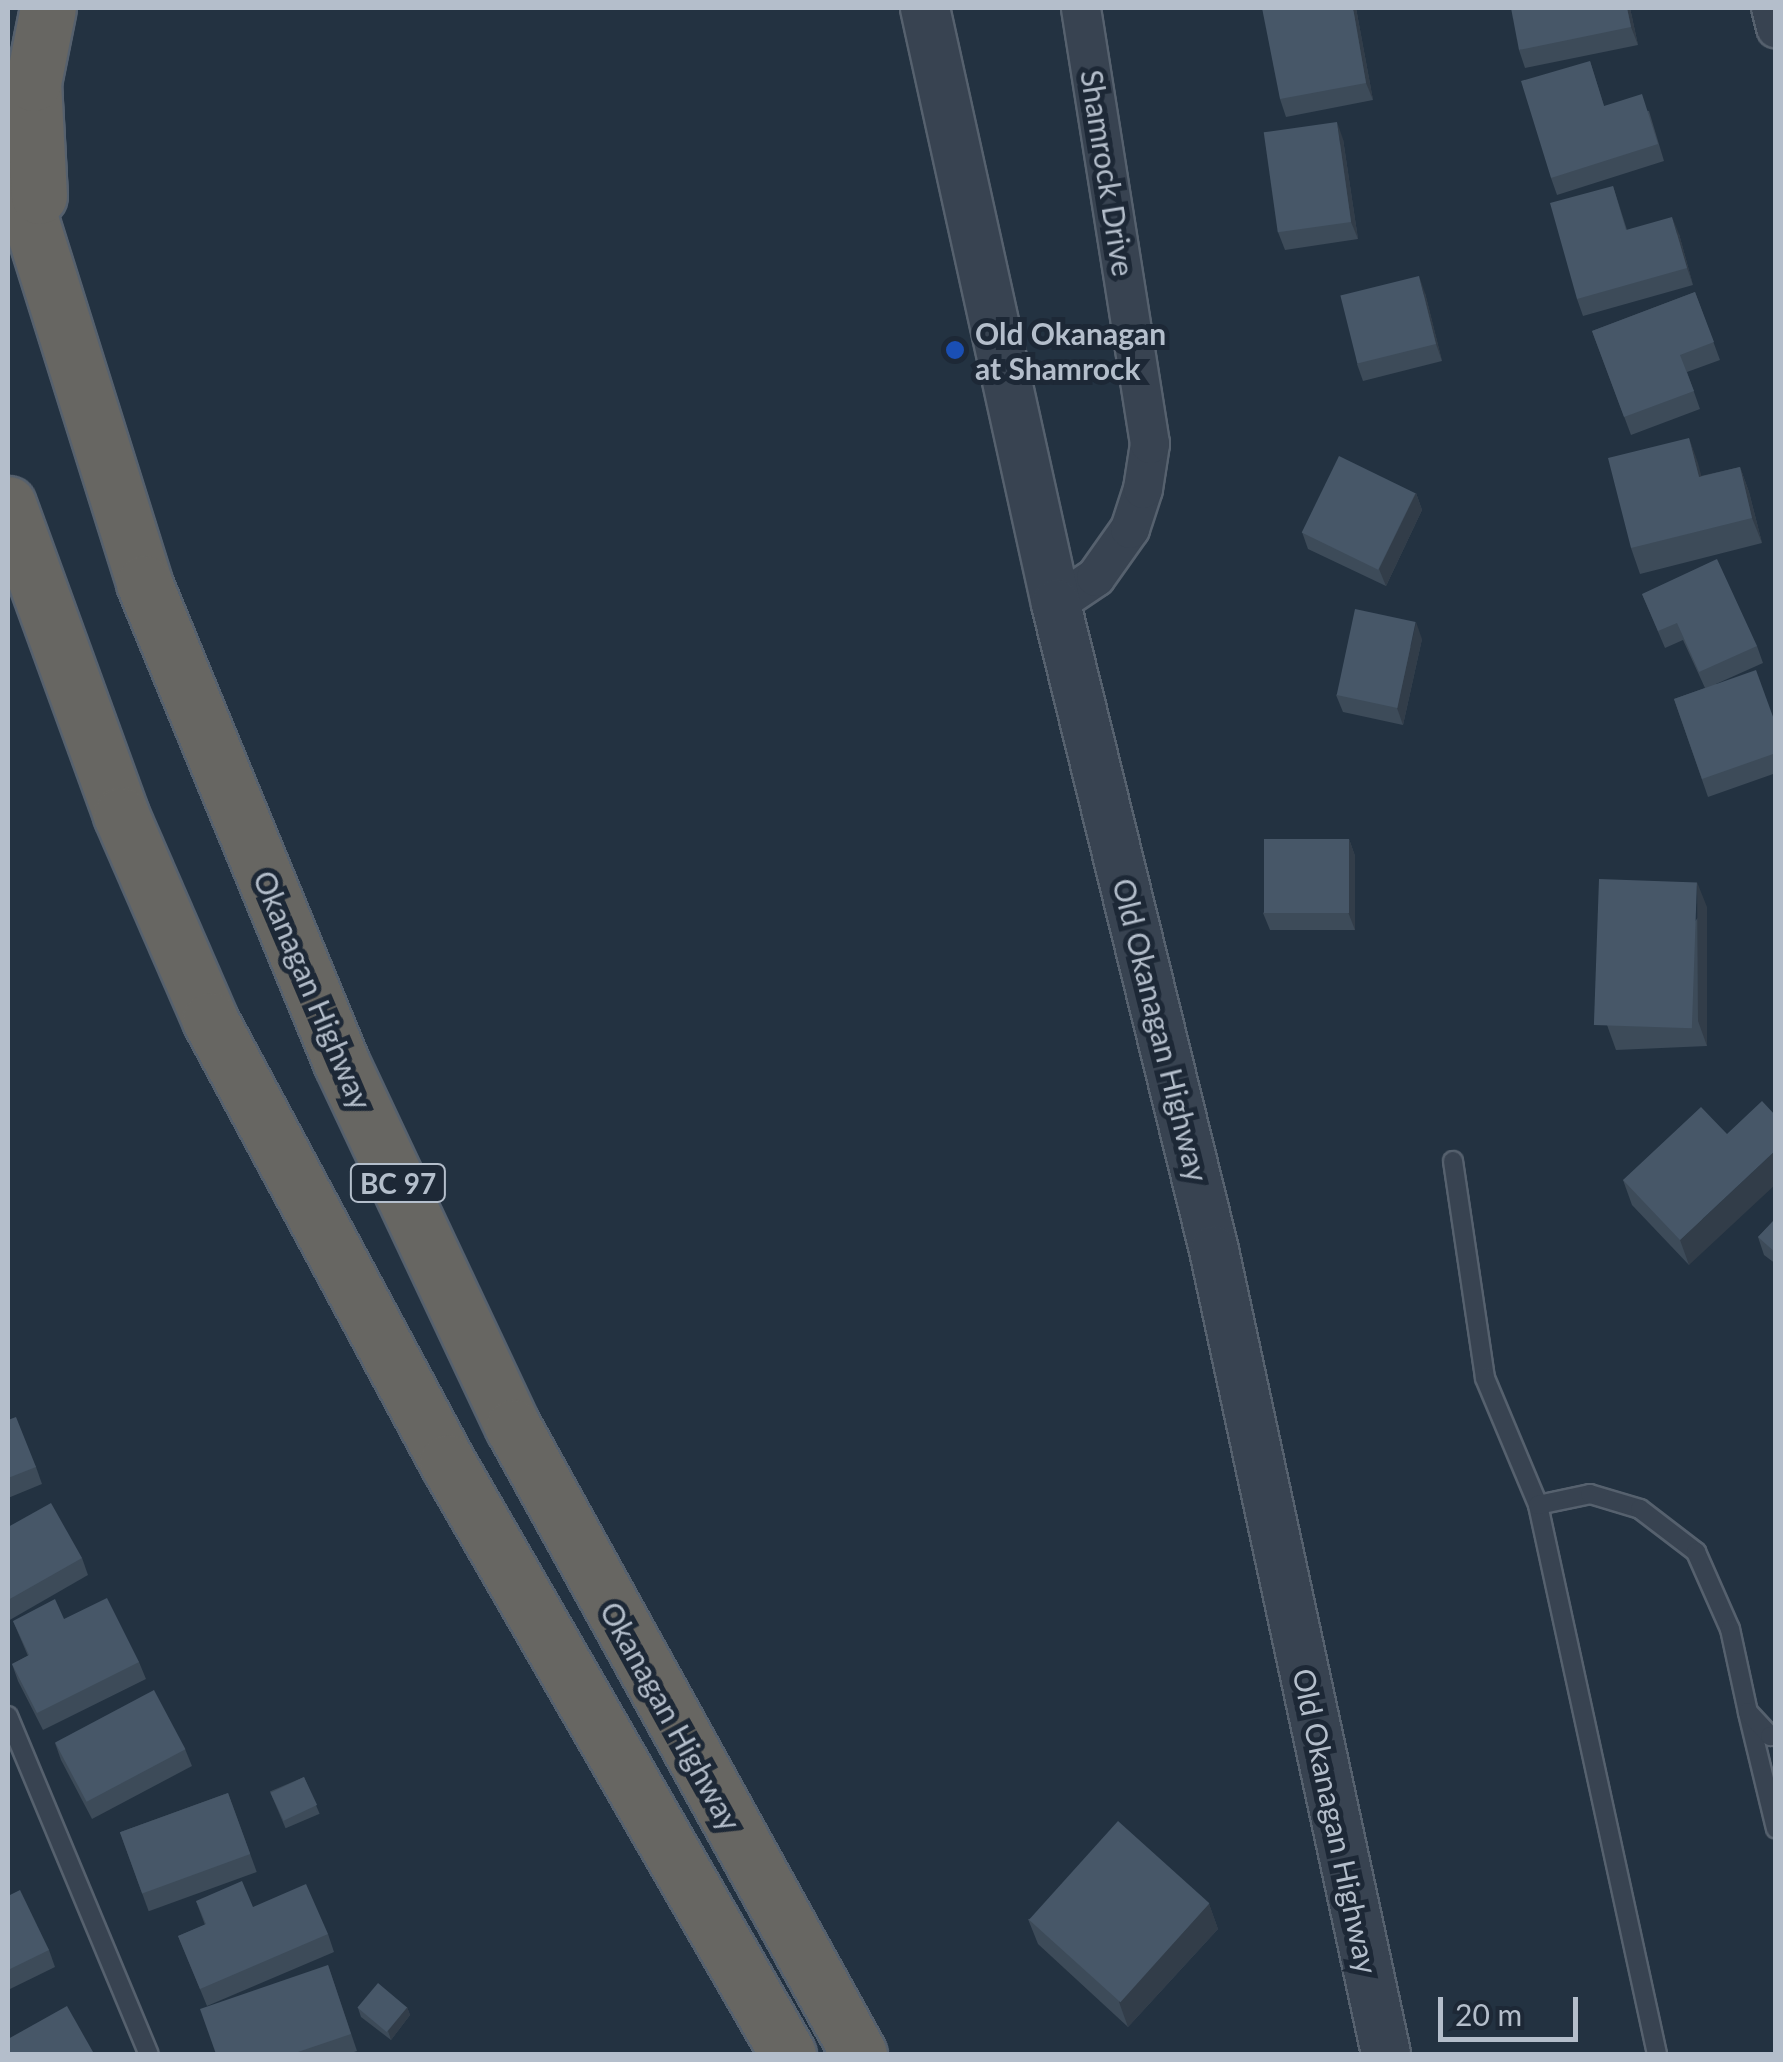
<!DOCTYPE html>
<style>
body{margin:0}
#map{position:relative;width:1783px;height:2062px;overflow:hidden;background:#233241;font-family:Lato,sans-serif}
div>[style]{position:absolute}
.roads{filter:drop-shadow(2px 0 #56616e) drop-shadow(-2px 0 #56616e) drop-shadow(0 2px #56616e) drop-shadow(0 -2px #56616e)}
.service>*{height:18px;margin:-9px;padding:0 9px;transform-origin:9px;border-radius:9px;background:#384351}
.minor>*{height:38px;margin:-19px;padding:0 19px;transform-origin:19px;border-radius:19px;background:#384351}
.tertiary>*{height:48px;margin:-24px;padding:0 24px;transform-origin:24px;border-radius:24px;background:#384351}
.trunk>*{height:55px;margin:-27.5px;padding:0 27.5px;transform-origin:27.5px;border-radius:27.5px;background:#676662}
.wall>*{inset:0;background:#3d4b59;transform-origin:0 0}
.shaded-wall>*{inset:0;background:#323d49}
.building>*{inset:0;background:#475768;transform-origin:0 0}
.dots>*{width:28px;height:28px;translate:-50% -50%;box-sizing:border-box;border:5px solid #1d2836;border-radius:50%}
span{translate:-50% -50%;white-space:nowrap;text-align:center;line-height:1.15;-webkit-text-stroke:10px #1d2836;paint-order:stroke}
.shield-label span{padding:2px 8px;background:#1d2836;border:2px solid;border-radius:8px;-webkit-text-stroke-width:0}
.shield-label{font-size:28px;color:#b4becb;font-weight:700}
.street-label{font-size:30px;color:#b4becb}
.poi-label{font-size:30px;color:#b4becb;font-weight:700}
.left{translate:0 -50%;text-align:left}
.frame{position:absolute;inset:0;border:10px solid #b4becb;pointer-events:none}
.scale{position:absolute;left:1438px;top:1997px;width:140px;height:45px;box-sizing:border-box;border:5px solid #b4becb;border-top:0;padding-left:12px;font-size:30px;line-height:35px;white-space:nowrap;color:#b4becb;-webkit-text-stroke:8px #1d2836;paint-order:stroke}
</style>
<div id="map">
<div class="roads">
<div class="service">
<div style="left:1453px;top:1161px;width:219px;rotate:81.6deg"></div>
<div style="left:1485px;top:1378px;width:138px;rotate:67.3deg"></div>
<div style="left:1748px;top:1713px;width:119px;rotate:76.4deg"></div>
<div style="left:8px;top:1716px;width:366px;rotate:67.4deg"></div>
<div style="left:1657px;top:2054px;width:562px;rotate:-102.23deg"></div>
<div style="left:1538px;top:1505px;width:53px;rotate:-11.9deg"></div>
<div style="left:1590px;top:1494px;width:52px;rotate:16.7deg"></div>
<div style="left:1640px;top:1509px;width:71px;rotate:37.5deg"></div>
<div style="left:1696px;top:1552px;width:84px;rotate:66.2deg"></div>
<div style="left:1730px;top:1629px;width:85px;rotate:77.8deg"></div>
<div style="left:1748px;top:1712px;width:33px;rotate:47deg"></div>
<div style="left:1770px;top:1736px;width:6px"></div>
</div>
<div class="minor">
<div style="left:1771px;top:8px;width:21px;rotate:76deg"></div>
<div style="left:1056px;top:604px;width:48px;rotate:-34deg"></div>
<div style="left:1096px;top:577px;width:59px;rotate:-54.7deg"></div>
<div style="left:1130px;top:529px;width:42px;rotate:-72deg"></div>
<div style="left:1143px;top:489px;width:46px;rotate:-81.2deg"></div>
<div style="left:1150px;top:444px;width:441px;rotate:-99deg"></div>
</div>
<div class="tertiary">
<div style="left:925px;top:8px;width:610px;rotate:77.6deg"></div>
<div style="left:1056px;top:604px;width:665px;rotate:76.26deg"></div>
<div style="left:1214px;top:1250px;width:822px;rotate:77.92deg"></div>
</div>
<div class="trunk">
<div style="left:8px;top:148px;width:456px;rotate:72.6deg"></div>
<div style="left:144px;top:583px;width:518px;rotate:67.64deg"></div>
<div style="left:341px;top:1062px;width:403px;rotate:64.8deg"></div>
<div style="left:513px;top:1427px;width:716px;rotate:61.11deg"></div>
<div style="left:39px;top:196px;width:113px;rotate:-93deg"></div>
<div style="left:33px;top:83px;width:76px;rotate:-78.7deg"></div>
<div style="left:8px;top:504px;width:331px;rotate:70deg"></div>
<div style="left:121px;top:815px;width:223px;rotate:66.5deg"></div>
<div style="left:210px;top:1020px;width:502px;rotate:61.8deg"></div>
<div style="left:447px;top:1462px;width:683px;rotate:60.06deg"></div>
</div>
</div>
<div class="wall">
<div style="clip-path:polygon(1356px 8px,1373px 100px,1286px 117px,1280px 99px)"></div>
<div style="clip-path:polygon(1630px 8px,1638px 45px,1525px 68px,1519px 50px)"></div>
<div style="clip-path:polygon(1590px 61px,1604px 106px,1649px 111px,1664px 161px,1557px 195px,1551px 178px)"></div>
<div style="clip-path:polygon(1343px 139px,1358px 239px,1285px 250px,1278px 232px)"></div>
<div style="clip-path:polygon(1613px 186px,1627px 230px,1679px 234px,1693px 285px,1583px 316px,1577px 299px)"></div>
<div style="clip-path:polygon(1695px 292px,1720px 360px,1687px 372px,1700px 409px,1631px 435px,1592px 331px)"></div>
<div style="clip-path:polygon(1425px 293px,1442px 361px,1363px 381px,1357px 364px)"></div>
<div style="clip-path:polygon(1689px 438px,1701px 476px,1740px 467px,1749px 492px,1762px 543px,1640px 574px,1631px 548px)"></div>
<div style="clip-path:polygon(1416px 493px,1422px 510px,1386px 586px,1308px 549px,1302px 532px)"></div>
<div style="clip-path:polygon(1642px 594px,1757px 646px,1763px 663px,1716px 684px,1776px 724px,1776px 773px,1708px 797px,1674px 699px,1705px 688px,1683px 640px,1665px 648px)"></div>
<div style="clip-path:polygon(1422px 639px,1403px 725px,1343px 712px,1336px 695px)"></div>
<div style="clip-path:polygon(1349px 839px,1355px 856px,1355px 930px,1270px 930px,1263px 913px)"></div>
<div style="clip-path:polygon(1707px 907px,1707px 1046px,1616px 1050px,1607px 1025px)"></div>
<div style="clip-path:polygon(1727px 1134px,1689px 1265px,1632px 1205px,1623px 1180px)"></div>
<div style="clip-path:polygon(1776px 1218px,1776px 1264px,1764px 1255px,1758px 1237px)"></div>
<div style="clip-path:polygon(8px 1420px,36px 1467px,42px 1484px,8px 1498px)"></div>
<div style="clip-path:polygon(8px 1527px,82px 1558px,88px 1575px,8px 1621px)"></div>
<div style="clip-path:polygon(64px 1619px,139px 1662px,146px 1679px,43px 1730px,18px 1681px,12px 1664px,28px 1656px,13px 1621px)"></div>
<div style="clip-path:polygon(55px 1743px,185px 1749px,192px 1766px,92px 1819px,61px 1760px)"></div>
<div style="left:304px;top:1777px;width:40px;height:37px;rotate:67deg"></div>
<div style="left:228px;top:1793px;width:84px;height:115px;rotate:70deg"></div>
<div style="clip-path:polygon(8px 1896px,49px 1950px,55px 1967px,8px 1990px)"></div>
<div style="clip-path:polygon(196px 1901px,253px 1907px,328px 1934px,334px 1952px,207px 2006px,178px 1936px,205px 1925px)"></div>
<div style="clip-path:polygon(1209px 1904px,1218px 1929px,1128px 2027px,1038px 1944px,1028px 1919px)"></div>
<div style="clip-path:polygon(328px 1965px,357px 2051px,348px 2054px,216px 2054px)"></div>
<div style="clip-path:polygon(407px 2007px,410px 2015px,391px 2040px,361px 2017px,358px 2008px)"></div>
</div>
<div class="shaded-wall">
<div style="clip-path:polygon(1353px 8px,1356px 8px,1373px 100px,1366px 83px)"></div>
<div style="clip-path:polygon(1627px 8px,1630px 8px,1638px 45px,1631px 27px)"></div>
<div style="clip-path:polygon(1337px 122px,1343px 139px,1358px 239px,1351px 222px)"></div>
<div style="clip-path:polygon(1672px 217px,1679px 234px,1693px 285px,1687px 268px)"></div>
<div style="clip-path:polygon(1419px 276px,1425px 293px,1442px 361px,1436px 344px)"></div>
<div style="clip-path:polygon(1689px 438px,1698px 463px,1708px 502px,1699px 477px)"></div>
<div style="clip-path:polygon(1740px 467px,1749px 492px,1762px 543px,1752px 518px)"></div>
<div style="clip-path:polygon(1416px 493px,1422px 510px,1386px 586px,1379px 569px)"></div>
<div style="clip-path:polygon(1416px 622px,1422px 639px,1403px 725px,1397px 708px)"></div>
<div style="clip-path:polygon(1349px 839px,1355px 856px,1355px 930px,1348px 912px)"></div>
<div style="clip-path:polygon(1697px 882px,1707px 907px,1707px 1046px,1698px 1021px)"></div>
<div style="clip-path:polygon(1776px 1150px,1776px 1184px,1689px 1265px,1680px 1240px)"></div>
<div style="clip-path:polygon(1209px 1904px,1218px 1929px,1128px 2027px,1119px 2002px)"></div>
<div style="clip-path:polygon(407px 2007px,410px 2015px,391px 2040px,388px 2031px)"></div>
</div>
<div class="building">
<div style="clip-path:polygon(1262px 8px,1353px 8px,1366px 83px,1280px 99px)"></div>
<div style="clip-path:polygon(1511px 8px,1627px 8px,1631px 27px,1519px 50px)"></div>
<div style="clip-path:polygon(1590px 61px,1604px 106px,1642px 94px,1658px 144px,1551px 178px,1521px 81px)"></div>
<div style="left:1337px;top:122px;width:101px;height:74px;rotate:82deg"></div>
<div style="clip-path:polygon(1613px 186px,1626px 230px,1672px 217px,1687px 268px,1577px 299px,1550px 203px)"></div>
<div style="left:1419px;top:276px;width:70px;height:81px;rotate:76deg"></div>
<div style="clip-path:polygon(1695px 292px,1714px 342px,1680px 355px,1694px 391px,1624px 417px,1592px 331px)"></div>
<div style="clip-path:polygon(1689px 438px,1699px 477px,1740px 467px,1752px 518px,1631px 548px,1608px 458px)"></div>
<div style="left:1339px;top:456px;width:85px;height:85px;rotate:26deg"></div>
<div style="clip-path:polygon(1717px 559px,1757px 646px,1699px 672px,1677px 623px,1658px 631px,1642px 594px)"></div>
<div style="left:1355px;top:609px;width:62px;height:88px;rotate:12deg"></div>
<div style="clip-path:polygon(1756px 670px,1776px 725px,1776px 753px,1702px 779px,1674px 699px)"></div>
<div style="left:1264px;top:839px;width:85px;height:74px"></div>
<div style="left:1599px;top:879px;width:98px;height:146px;rotate:2deg"></div>
<div style="clip-path:polygon(1762px 1101px,1776px 1116px,1776px 1150px,1680px 1240px,1623px 1180px,1701px 1107px,1727px 1134px)"></div>
<div style="clip-path:polygon(1776px 1218px,1776px 1253px,1758px 1237px)"></div>
<div style="clip-path:polygon(16px 1417px,36px 1467px,8px 1478px,8px 1420px)"></div>
<div style="clip-path:polygon(51px 1503px,82px 1558px,8px 1600px,8px 1527px)"></div>
<div style="clip-path:polygon(107px 1598px,139px 1662px,37px 1713px,12px 1664px,29px 1655px,13px 1621px,55px 1599px,64px 1619px)"></div>
<div style="left:154px;top:1690px;width:67px;height:112px;rotate:62deg"></div>
<div style="left:304px;top:1777px;width:31px;height:37px;rotate:65deg"></div>
<div style="left:228px;top:1793px;width:65px;height:115px;rotate:70deg"></div>
<div style="left:1118px;top:1821px;width:123px;height:133px;rotate:42deg"></div>
<div style="clip-path:polygon(242px 1881px,253px 1907px,306px 1884px,328px 1934px,200px 1989px,178px 1936px,206px 1924px,196px 1901px)"></div>
<div style="clip-path:polygon(20px 1890px,49px 1950px,8px 1970px,8px 1896px)"></div>
<div style="clip-path:polygon(328px 1965px,351px 2034px,292px 2054px,216px 2054px,200px 2009px)"></div>
<div style="left:378px;top:1983px;width:38px;height:32px;rotate:40deg"></div>
<div style="clip-path:polygon(67px 2006px,93px 2052px,90px 2054px,8px 2054px,8px 2039px)"></div>
</div>
<div class="dots">
<div style="left:955px;top:350px;background:#1a4fb4"></div>
</div>
<div class="shield-label">
<span style="left:398px;top:1183px">BC 97</span>
</div>
<div class="street-label">
<span style="left:1108px;top:173px;rotate:81deg">Shamrock Drive</span>
<span style="left:313px;top:990px;rotate:67deg">Okanagan Highway</span>
<span style="left:1161px;top:1030px;rotate:76deg">Old Okanagan Highway</span>
<span style="left:671px;top:1716px;rotate:61deg">Okanagan Highway</span>
<span style="left:1336px;top:1821px;rotate:78deg">Old Okanagan Highway</span>
</div>
<div class="poi-label">
<span class="left" style="left:975px;top:350px">Old Okanagan<br>at Shamrock</span>
</div>
<div class="frame"></div>
<div class="scale">20 m</div>
</div>
